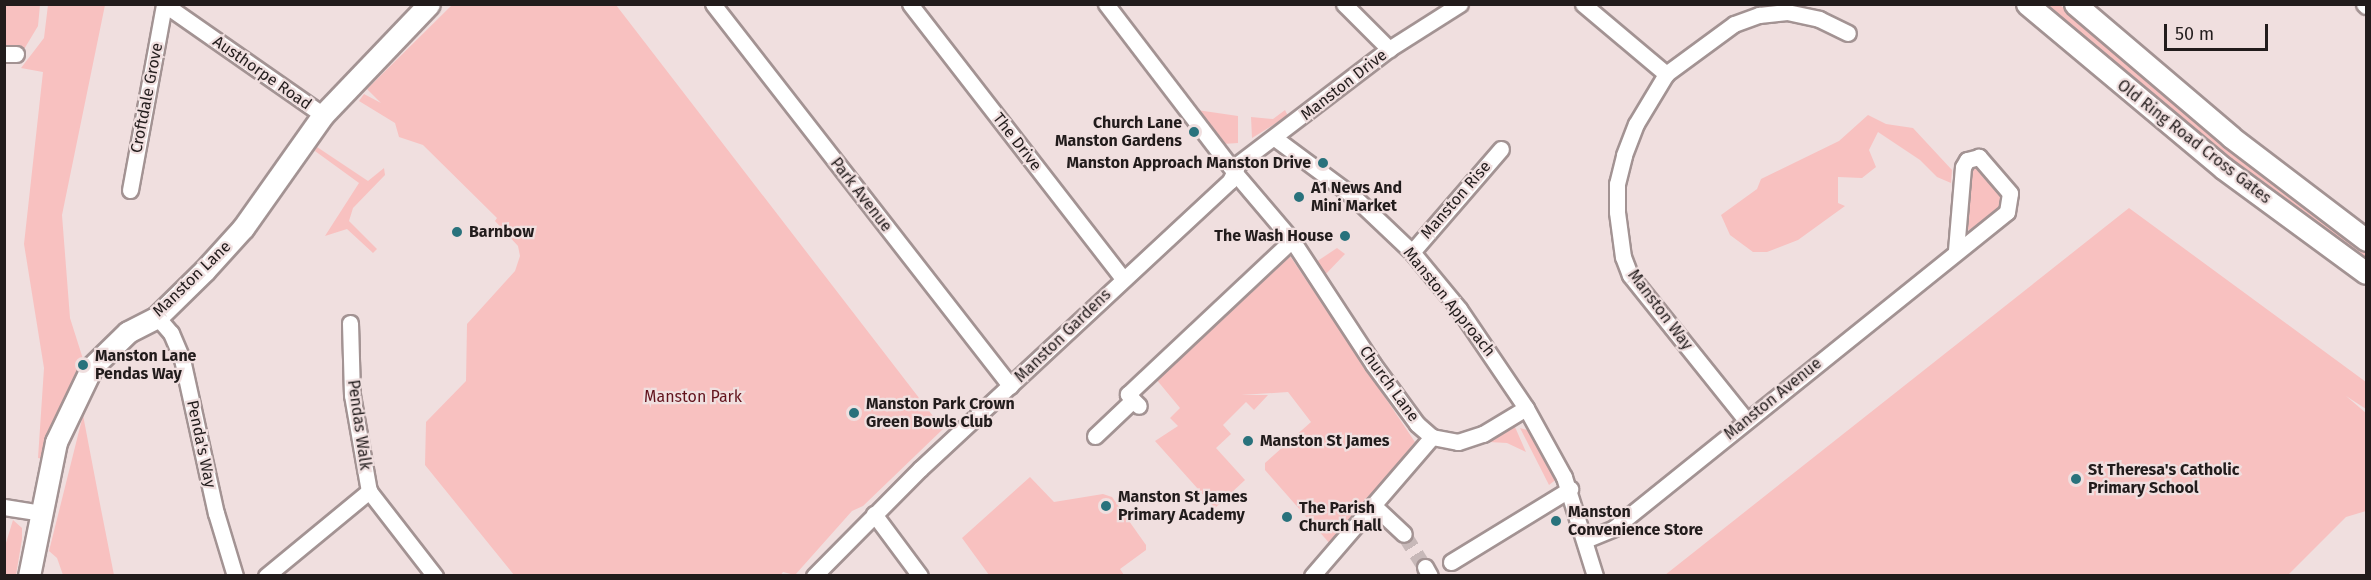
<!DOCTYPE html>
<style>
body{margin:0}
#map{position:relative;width:2371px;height:580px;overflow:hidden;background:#f0dfdf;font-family:"Fira Sans",sans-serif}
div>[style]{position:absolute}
.green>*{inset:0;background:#f8c1c0}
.street-tunnel>*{height:15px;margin-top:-7.5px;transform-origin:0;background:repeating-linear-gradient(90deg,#c7b8b8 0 15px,transparent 0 23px)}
.roads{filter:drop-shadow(2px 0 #a39393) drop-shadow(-2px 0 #a39393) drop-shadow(0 2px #a39393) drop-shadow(0 -2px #a39393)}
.street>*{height:15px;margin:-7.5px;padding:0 7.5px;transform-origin:7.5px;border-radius:7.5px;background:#fff}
.secondary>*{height:21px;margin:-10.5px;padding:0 10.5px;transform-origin:10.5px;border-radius:10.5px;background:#fff}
.dots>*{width:16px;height:16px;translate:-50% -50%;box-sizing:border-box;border:3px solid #f0dfdf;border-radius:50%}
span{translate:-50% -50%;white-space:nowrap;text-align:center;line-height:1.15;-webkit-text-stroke:4.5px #f0dfdf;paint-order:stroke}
.street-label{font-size:16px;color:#221c1c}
.poi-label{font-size:16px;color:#221c1c;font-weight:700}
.right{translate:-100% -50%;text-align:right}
.left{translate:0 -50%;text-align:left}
.park-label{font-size:16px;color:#62131d}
.frame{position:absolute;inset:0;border:6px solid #221c1c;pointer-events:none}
.scale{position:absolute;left:2164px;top:24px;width:104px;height:27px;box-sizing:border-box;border:3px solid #221c1c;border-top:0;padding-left:8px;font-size:18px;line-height:21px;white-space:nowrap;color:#221c1c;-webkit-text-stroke:4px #f0dfdf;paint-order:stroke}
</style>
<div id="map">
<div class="green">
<div style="clip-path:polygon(5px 5px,40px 5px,38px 26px,23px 51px,20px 46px,5px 46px)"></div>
<div style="clip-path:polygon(48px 5px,105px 5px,62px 215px,70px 318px,83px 359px,43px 459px,38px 458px,44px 368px,24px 244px,43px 72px,21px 68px,44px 38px)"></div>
<div style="clip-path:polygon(452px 5px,616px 5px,943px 429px,863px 506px,852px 511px,795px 575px,783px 572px,780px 576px,514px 575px,425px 465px,426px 422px,466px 381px,467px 324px,515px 271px,520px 256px,518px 246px,495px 221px,497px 218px,423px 145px,399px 137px,395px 123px,359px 101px,364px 94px,381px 103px,367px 89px)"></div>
<div style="clip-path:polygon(2043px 5px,2060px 5px,2241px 158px,2366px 252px,2366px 265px,2235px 166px)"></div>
<div style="clip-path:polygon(1197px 110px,1238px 116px,1238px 143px,1223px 144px)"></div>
<div style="clip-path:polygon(1285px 110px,1288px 116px,1252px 138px,1251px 117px,1273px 119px)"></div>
<div style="clip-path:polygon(1868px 115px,1886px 124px,1913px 128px,1952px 170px,1951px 183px,1937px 177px,1920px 160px,1878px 132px,1869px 150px,1876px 167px,1862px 178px,1838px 177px,1838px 203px,1845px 206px,1798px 240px,1767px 252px,1753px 252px,1730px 235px,1721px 215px,1757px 189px,1761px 179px,1839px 141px)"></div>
<div style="clip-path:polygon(317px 147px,368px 181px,384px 168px,385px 175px,353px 208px,349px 221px,377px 249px,373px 253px,347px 229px,325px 236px,359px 183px,315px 151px)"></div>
<div style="clip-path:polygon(1971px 168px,1980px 170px,2002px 199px,2002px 209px,1969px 230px,1963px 227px,1964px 174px)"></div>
<div style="clip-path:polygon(2129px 208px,2366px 382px,2366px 409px,2346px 396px,2366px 413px,2366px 511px,2346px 517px,2288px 575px,1665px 575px)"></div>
<div style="clip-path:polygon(1337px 248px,1345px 254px,1323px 277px,1316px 262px)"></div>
<div style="clip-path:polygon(1288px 253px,1415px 442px,1331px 545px,1265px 470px,1265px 463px,1311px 422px,1288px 392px,1241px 395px,1268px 395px,1254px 410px,1246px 402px,1223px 425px,1231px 434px,1216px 448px,1245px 480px,1215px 508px,1155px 441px,1178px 426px,1170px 418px,1180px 408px,1156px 379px)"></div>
<div style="clip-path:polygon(83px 415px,100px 504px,114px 575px,63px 575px,57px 558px,49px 551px)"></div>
<div style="clip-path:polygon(1515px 427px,1526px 452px,1507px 443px,1489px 442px)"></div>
<div style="clip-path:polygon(1520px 428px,1531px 431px,1558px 478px,1549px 485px)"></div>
<div style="clip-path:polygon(1030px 477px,1054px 502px,1103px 494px,1112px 497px,1146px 545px,1146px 550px,1120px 569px,1124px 575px,989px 575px,962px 538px)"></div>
<div style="clip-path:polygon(13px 520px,22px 528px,22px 539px,16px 575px,5px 575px,5px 546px)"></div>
</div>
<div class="street-tunnel">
<div style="left:1404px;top:534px;width:39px;rotate:58deg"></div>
</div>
<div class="roads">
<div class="street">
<div style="left:164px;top:4px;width:194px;rotate:34.9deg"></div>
<div style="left:713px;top:4px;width:484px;rotate:52.1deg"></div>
<div style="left:910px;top:4px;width:348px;rotate:52.2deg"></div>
<div style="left:1106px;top:4px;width:213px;rotate:52.6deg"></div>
<div style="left:1235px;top:173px;width:88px;rotate:49.6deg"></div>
<div style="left:1292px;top:240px;width:148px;rotate:56.8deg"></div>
<div style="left:1373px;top:364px;width:74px;rotate:53.7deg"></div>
<div style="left:1417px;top:424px;width:20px;rotate:41deg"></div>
<div style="left:1432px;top:437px;width:26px;rotate:11deg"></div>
<div style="left:1458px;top:442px;width:26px;rotate:-18deg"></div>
<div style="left:1483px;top:434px;width:50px;rotate:-31.2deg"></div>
<div style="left:1344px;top:4px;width:64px;rotate:45deg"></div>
<div style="left:1583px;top:4px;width:109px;rotate:40.1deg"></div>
<div style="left:2364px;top:4px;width:3px;rotate:45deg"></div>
<div style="left:4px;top:54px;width:12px"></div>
<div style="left:1276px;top:139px;width:97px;rotate:36.6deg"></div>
<div style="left:1354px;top:197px;width:80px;rotate:43.5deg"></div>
<div style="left:1412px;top:252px;width:74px;rotate:50.5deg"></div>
<div style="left:1459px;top:309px;width:120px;rotate:55.9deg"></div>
<div style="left:1526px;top:408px;width:79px;rotate:61.2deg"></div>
<div style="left:1564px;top:477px;width:104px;rotate:72.6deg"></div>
<div style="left:130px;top:190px;width:188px;rotate:-79.6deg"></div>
<div style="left:1412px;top:252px;width:136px;rotate:-49.2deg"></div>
<div style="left:157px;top:317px;width:21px;rotate:49deg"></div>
<div style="left:171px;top:333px;width:28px;rotate:67deg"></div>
<div style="left:182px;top:359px;width:158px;rotate:77.6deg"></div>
<div style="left:216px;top:513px;width:66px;rotate:73.2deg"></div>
<div style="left:350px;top:323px;width:72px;rotate:88.4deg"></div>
<div style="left:352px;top:395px;width:97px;rotate:80deg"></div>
<div style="left:369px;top:491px;width:108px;rotate:52.2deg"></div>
<div style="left:1133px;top:400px;width:8px;rotate:-130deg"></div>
<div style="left:1128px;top:394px;width:225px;rotate:-43.2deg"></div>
<div style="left:1746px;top:420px;width:186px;rotate:-128.7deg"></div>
<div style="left:1630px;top:275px;width:19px;rotate:-111deg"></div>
<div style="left:1623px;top:257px;width:45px;rotate:-97.6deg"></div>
<div style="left:1617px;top:212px;width:28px;rotate:-90deg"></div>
<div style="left:1617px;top:184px;width:30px;rotate:-76deg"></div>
<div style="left:1624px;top:155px;width:33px;rotate:-69deg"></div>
<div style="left:1636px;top:124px;width:58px;rotate:-59deg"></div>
<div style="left:1666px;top:74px;width:84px;rotate:-36.3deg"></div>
<div style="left:1734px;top:24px;width:27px;rotate:-20deg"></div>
<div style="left:1759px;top:15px;width:28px;rotate:-6deg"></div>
<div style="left:1787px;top:12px;width:33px;rotate:12deg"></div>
<div style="left:1819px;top:19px;width:32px;rotate:26deg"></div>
<div style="left:1095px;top:436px;width:52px;rotate:-43.5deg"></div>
<div style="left:1133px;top:400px;width:8px;rotate:45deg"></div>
<div style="left:1373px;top:505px;width:42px;rotate:43.1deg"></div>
<div style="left:4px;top:507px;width:36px;rotate:9deg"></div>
<div style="left:874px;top:514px;width:77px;rotate:53.4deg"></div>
<div style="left:1585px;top:540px;width:31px;rotate:-22deg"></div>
<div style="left:1614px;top:528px;width:504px;rotate:-38.8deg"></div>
<div style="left:2007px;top:212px;width:19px;rotate:-81deg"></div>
<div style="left:2010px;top:193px;width:48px;rotate:-130.7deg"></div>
<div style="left:1979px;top:157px;width:12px;rotate:166deg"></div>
<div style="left:1967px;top:160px;width:8px;rotate:120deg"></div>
<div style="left:1963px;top:167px;width:83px;rotate:94.8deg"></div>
<div style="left:1451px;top:562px;width:140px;rotate:-31.5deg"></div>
<div style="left:1425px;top:567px;width:10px;rotate:61deg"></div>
<div style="left:266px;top:576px;width:134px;rotate:-39.5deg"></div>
<div style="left:814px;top:576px;width:151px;rotate:-45.3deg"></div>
<div style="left:920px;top:469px;width:423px;rotate:-42.9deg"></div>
<div style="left:1230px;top:181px;width:19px;rotate:-65deg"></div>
<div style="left:1238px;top:164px;width:190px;rotate:-37.3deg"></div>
<div style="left:1389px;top:49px;width:84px;rotate:-32.4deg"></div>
<div style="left:1312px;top:576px;width:184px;rotate:-49.2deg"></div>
</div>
<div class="secondary">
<div style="left:2027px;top:4px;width:256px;rotate:39.9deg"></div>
<div style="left:2223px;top:168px;width:177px;rotate:36.3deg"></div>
<div style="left:2075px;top:4px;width:205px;rotate:40.4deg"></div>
<div style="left:2231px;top:137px;width:170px;rotate:37.3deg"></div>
<div style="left:29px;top:576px;width:137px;rotate:-78.6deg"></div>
<div style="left:56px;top:442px;width:83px;rotate:-64.4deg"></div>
<div style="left:92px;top:367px;width:50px;rotate:-44.2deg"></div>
<div style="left:128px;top:332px;width:33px;rotate:-27deg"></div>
<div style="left:157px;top:317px;width:66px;rotate:-44.4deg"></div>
<div style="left:204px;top:271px;width:58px;rotate:-47.8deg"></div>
<div style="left:243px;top:228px;width:138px;rotate:-54.7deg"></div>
<div style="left:323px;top:115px;width:153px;rotate:-46.3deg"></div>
</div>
</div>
<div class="dots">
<div style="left:1194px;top:132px;background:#29727c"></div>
<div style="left:1323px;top:163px;background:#29727c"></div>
<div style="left:1299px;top:197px;background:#29727c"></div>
<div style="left:457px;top:232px;background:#29727c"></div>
<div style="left:1345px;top:236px;background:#29727c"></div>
<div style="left:83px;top:365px;background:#29727c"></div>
<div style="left:854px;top:413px;background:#29727c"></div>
<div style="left:1248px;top:441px;background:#29727c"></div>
<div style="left:2076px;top:479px;background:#29727c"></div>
<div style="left:1106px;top:506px;background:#29727c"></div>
<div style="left:1287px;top:517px;background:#29727c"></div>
<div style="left:1556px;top:521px;background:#29727c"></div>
</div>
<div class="street-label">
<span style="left:262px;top:73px;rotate:35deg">Austhorpe Road</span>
<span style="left:1344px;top:85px;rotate:-38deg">Manston Drive</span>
<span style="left:147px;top:98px;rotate:-79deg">Croftdale Grove</span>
<span style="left:1017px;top:142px;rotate:52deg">The Drive</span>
<span style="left:2194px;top:142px;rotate:38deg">Old Ring Road Cross Gates</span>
<span style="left:861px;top:195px;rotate:52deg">Park Avenue</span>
<span style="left:1456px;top:200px;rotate:-49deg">Manston Rise</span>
<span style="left:192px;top:279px;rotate:-44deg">Manston Lane</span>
<span style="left:1449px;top:302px;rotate:51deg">Manston Approach</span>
<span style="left:1660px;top:310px;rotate:53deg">Manston Way</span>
<span style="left:1063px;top:336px;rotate:-44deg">Manston Gardens</span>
<span style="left:1389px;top:384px;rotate:54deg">Church Lane</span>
<span style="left:1773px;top:399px;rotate:-39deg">Manston Avenue</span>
<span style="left:359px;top:425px;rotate:82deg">Pendas Walk</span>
<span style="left:201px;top:444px;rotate:78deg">Penda's Way</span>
</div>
<div class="poi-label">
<span class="right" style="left:1182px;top:132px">Church Lane<br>Manston Gardens</span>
<span class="right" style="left:1311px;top:163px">Manston Approach Manston Drive</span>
<span class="left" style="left:1311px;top:197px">A1 News And<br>Mini Market</span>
<span class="left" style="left:469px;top:232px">Barnbow</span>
<span class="right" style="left:1333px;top:236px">The Wash House</span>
<span class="left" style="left:95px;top:365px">Manston Lane<br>Pendas Way</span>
<span class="left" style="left:866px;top:413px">Manston Park Crown<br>Green Bowls Club</span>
<span class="left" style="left:1260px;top:441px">Manston St James</span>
<span class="left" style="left:2088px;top:479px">St Theresa's Catholic<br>Primary School</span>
<span class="left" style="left:1118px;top:506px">Manston St James<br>Primary Academy</span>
<span class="left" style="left:1299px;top:517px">The Parish<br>Church Hall</span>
<span class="left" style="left:1568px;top:521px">Manston<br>Convenience Store</span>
</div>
<div class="park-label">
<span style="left:693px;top:397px">Manston Park</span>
</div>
<div class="frame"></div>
<div class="scale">50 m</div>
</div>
